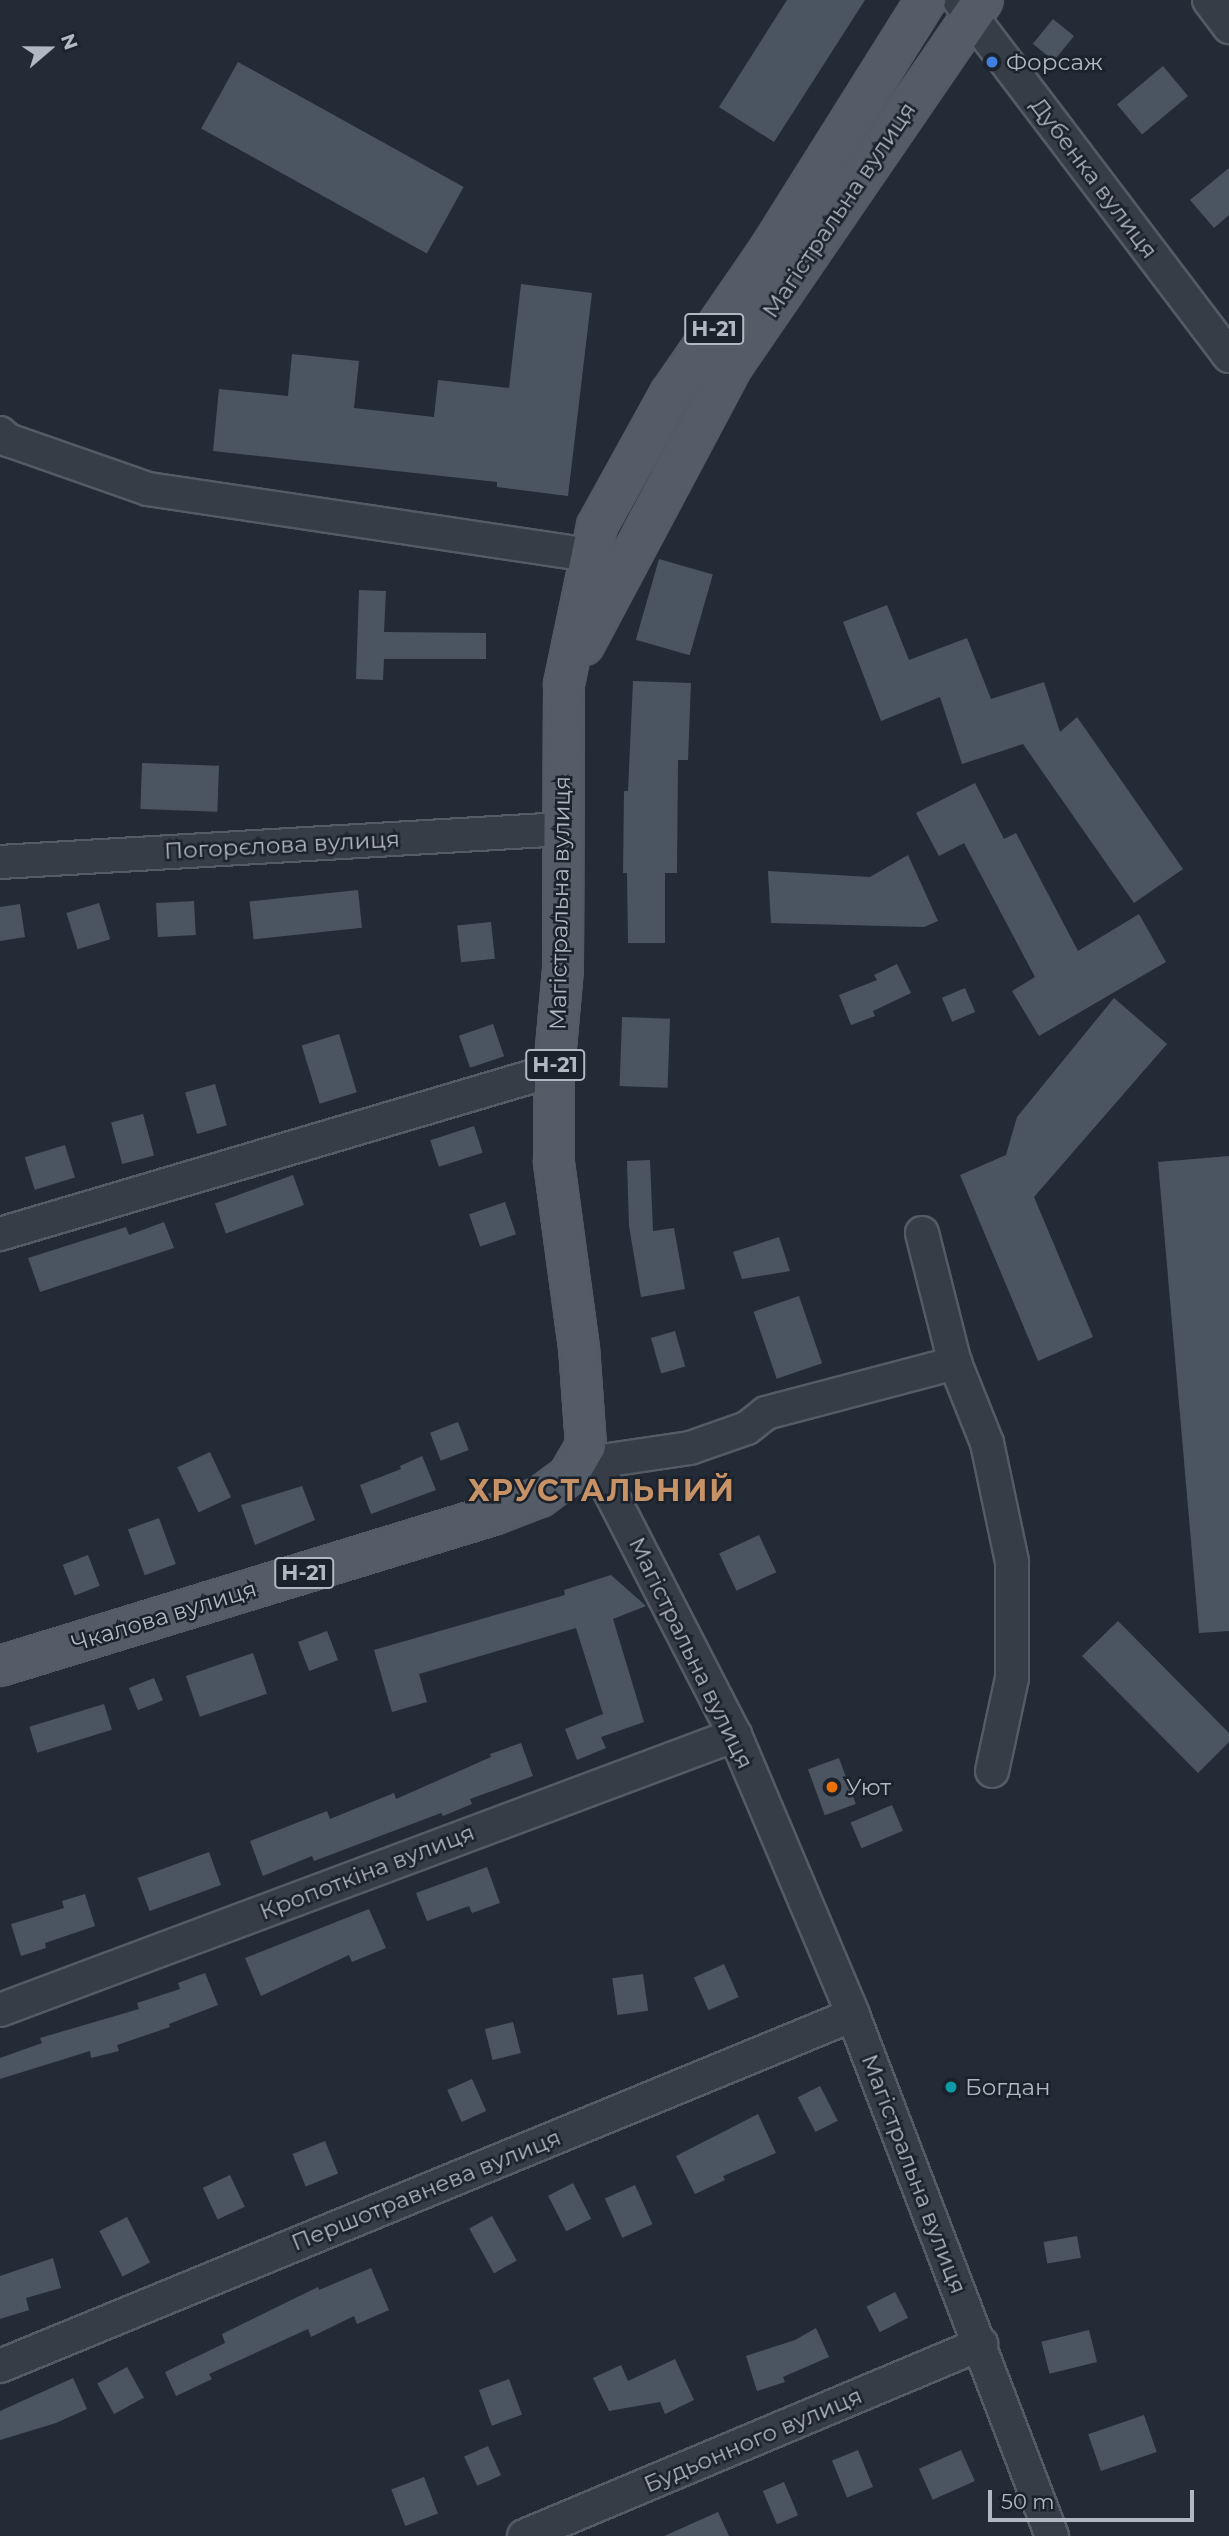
<!DOCTYPE html>
<meta charset="utf-8">
<style>
body{margin:0}
#map{position:relative;width:1229px;height:2536px;overflow:hidden;background:#232b36;font-family:Montserrat,sans-serif}
div>[style]{position:absolute}
.building>*{inset:0;background:#4b5562;transform-origin:0 0}
.roads{filter:drop-shadow(2px 0 #545b65) drop-shadow(-2px 0 #545b65) drop-shadow(0 2px #545b65) drop-shadow(0 -2px #545b65)}
.minor>*{height:32px;margin:-16px;padding:0 16px;transform-origin:16px;border-radius:16px;background:#363d47}
.major>*{height:38px;margin:-19px;padding:0 19px;transform-origin:19px;border-radius:19px;background:#545c67}
.dots>*{width:19px;height:19px;translate:-50% -50%;box-sizing:border-box;border:4px solid #1c222c;border-radius:50%}
span{translate:-50% -50%;white-space:nowrap;text-align:center;line-height:1.15;-webkit-text-stroke:5px #1c222c;paint-order:stroke}
.shield-label span{padding:2px 5px;background:#1c222c;border:2px solid;border-radius:5px;-webkit-text-stroke-width:0}
.shield-label{font-size:21px;color:#b1b8c3;font-weight:700}
.poi-label{font-size:23px;color:#b1b8c3}
.left{translate:0 -50%;text-align:left}
.street-label{font-size:23px;color:#b1b8c3}
.district-label{font-size:30px;color:#c89267;font-weight:700;letter-spacing:2px}
.north{position:absolute;left:14px;top:14px;width:70px;height:70px;-webkit-text-stroke:5px #1c222c;paint-order:stroke;rotate:70deg;font-size:19px;font-weight:700;line-height:28px;text-align:center;color:#b1b8c3}
.north::after{content:'';display:block;margin:auto;width:24px;height:32px;background:#b1b8c3;clip-path:polygon(50% 0,100% 100%,50% 72%,0 100%)}
.scale{position:absolute;left:988px;top:2490px;width:206px;height:32px;box-sizing:border-box;border:4px solid #b1b8c3;border-top:0;padding-left:9px;font-size:21px;line-height:24px;white-space:nowrap;color:#b1b8c3;-webkit-text-stroke:5px #1c222c;paint-order:stroke}
</style>
<div id="map">
<div class="building">
<div style="clip-path:polygon(787px 0,865px 0,774px 142px,719px 107px)"></div>
<div style="left:1053px;top:19px;width:27px;height:32px;rotate:39deg"></div>
<div style="left:238px;top:62px;width:258px;height:76px;rotate:29deg"></div>
<div style="left:1163px;top:66px;width:39px;height:60px;rotate:50deg"></div>
<div style="clip-path:polygon(1229px 168px,1229px 215px,1214px 228px,1190px 200px)"></div>
<div style="clip-path:polygon(521px 284px,592px 293px,568px 496px,497px 487px,497px 482px,213px 451px,219px 389px,288px 396px,292px 354px,359px 361px,354px 408px,434px 417px,438px 380px,509px 388px)"></div>
<div style="left:659px;top:559px;width:56px;height:84px;rotate:16deg"></div>
<div style="clip-path:polygon(359px 590px,386px 591px,384px 632px,486px 633px,486px 659px,384px 659px,383px 680px,356px 679px)"></div>
<div style="clip-path:polygon(887px 605px,909px 660px,967px 638px,991px 699px,1044px 682px,1060px 732px,1077px 717px,1183px 869px,1134px 903px,1023px 744px,962px 764px,940px 697px,881px 721px,843px 622px)"></div>
<div style="clip-path:polygon(633px 681px,691px 683px,688px 760px,678px 760px,677px 873px,665px 873px,665px 943px,628px 943px,627px 873px,623px 873px,624px 791px,628px 791px)"></div>
<div style="left:142px;top:763px;width:77px;height:46px;rotate:2deg"></div>
<div style="clip-path:polygon(975px 783px,1004px 839px,1016px 833px,1078px 951px,1139px 914px,1166px 962px,1039px 1036px,1012px 991px,1035px 977px,964px 843px,939px 856px,916px 813px)"></div>
<div style="clip-path:polygon(908px 855px,938px 921px,924px 927px,771px 923px,768px 871px,870px 877px)"></div>
<div style="left:358px;top:890px;width:38px;height:109px;rotate:84deg"></div>
<div style="left:194px;top:901px;width:34px;height:38px;rotate:87deg"></div>
<div style="left:99px;top:903px;width:38px;height:34px;rotate:73deg"></div>
<div style="clip-path:polygon(20px 904px,25px 937px,0 941px,0 907px)"></div>
<div style="left:491px;top:922px;width:37px;height:34px;rotate:84deg"></div>
<div style="clip-path:polygon(897px 964px,911px 993px,873px 1011px,875px 1016px,851px 1025px,839px 995px,877px 980px,874px 975px)"></div>
<div style="left:965px;top:988px;width:26px;height:25px;rotate:67deg"></div>
<div style="clip-path:polygon(1114px 998px,1167px 1044px,1034px 1197px,1093px 1337px,1038px 1361px,960px 1175px,1006px 1155px,1017px 1117px)"></div>
<div style="left:622px;top:1017px;width:48px;height:69px;rotate:2deg"></div>
<div style="left:493px;top:1024px;width:34px;height:36px;rotate:71deg"></div>
<div style="left:339px;top:1034px;width:61px;height:39px;rotate:73deg"></div>
<div style="left:215px;top:1084px;width:43px;height:31px;rotate:74deg"></div>
<div style="left:143px;top:1114px;width:43px;height:33px;rotate:75deg"></div>
<div style="left:474px;top:1126px;width:28px;height:46px;rotate:72deg"></div>
<div style="left:65px;top:1145px;width:34px;height:42px;rotate:73deg"></div>
<div style="clip-path:polygon(1229px 1156px,1229px 1631px,1199px 1633px,1158px 1162px)"></div>
<div style="clip-path:polygon(650px 1160px,653px 1231px,674px 1228px,685px 1289px,641px 1297px,629px 1226px,627px 1161px)"></div>
<div style="left:293px;top:1175px;width:32px;height:83px;rotate:70deg"></div>
<div style="left:505px;top:1202px;width:34px;height:38px;rotate:71deg"></div>
<div style="clip-path:polygon(164px 1222px,174px 1248px,40px 1292px,28px 1258px,126px 1227px,129px 1235px)"></div>
<div style="clip-path:polygon(779px 1237px,790px 1271px,742px 1279px,733px 1252px)"></div>
<div style="left:799px;top:1296px;width:71px;height:48px;rotate:71deg"></div>
<div style="left:675px;top:1331px;width:37px;height:25px;rotate:74deg"></div>
<div style="left:458px;top:1422px;width:30px;height:30px;rotate:69deg"></div>
<div style="left:210px;top:1452px;width:50px;height:36px;rotate:65deg"></div>
<div style="clip-path:polygon(422px 1456px,436px 1490px,371px 1514px,360px 1485px,401px 1469px,400px 1466px)"></div>
<div style="clip-path:polygon(302px 1486px,315px 1520px,255px 1545px,241px 1505px)"></div>
<div style="left:159px;top:1518px;width:49px;height:33px;rotate:70deg"></div>
<div style="left:759px;top:1535px;width:41px;height:44px;rotate:65deg"></div>
<div style="left:88px;top:1555px;width:33px;height:27px;rotate:69deg"></div>
<div style="clip-path:polygon(611px 1575px,646px 1606px,613px 1619px,644px 1722px,601px 1737px,606px 1748px,577px 1760px,565px 1729px,603px 1714px,576px 1628px,419px 1674px,427px 1702px,392px 1712px,374px 1650px,565px 1595px,564px 1590px)"></div>
<div style="clip-path:polygon(1118px 1621px,1229px 1733px,1229px 1742px,1198px 1773px,1082px 1656px)"></div>
<div style="left:327px;top:1631px;width:31px;height:31px;rotate:69deg"></div>
<div style="left:253px;top:1653px;width:43px;height:71px;rotate:71deg"></div>
<div style="left:154px;top:1678px;width:24px;height:27px;rotate:68deg"></div>
<div style="left:104px;top:1704px;width:27px;height:78px;rotate:73deg"></div>
<div style="clip-path:polygon(521px 1743px,533px 1776px,470px 1799px,472px 1804px,443px 1816px,441px 1813px,314px 1861px,312px 1856px,263px 1876px,250px 1841px,327px 1811px,330px 1819px,394px 1793px,396px 1799px,491px 1757px,490px 1754px)"></div>
<div style="left:839px;top:1758px;width:49px;height:33px;rotate:70deg"></div>
<div style="left:892px;top:1805px;width:28px;height:45px;rotate:67deg"></div>
<div style="left:209px;top:1852px;width:35px;height:76px;rotate:70deg"></div>
<div style="clip-path:polygon(487px 1867px,500px 1903px,472px 1913px,469px 1906px,427px 1921px,416px 1893px)"></div>
<div style="clip-path:polygon(85px 1894px,95px 1926px,45px 1943px,46px 1948px,21px 1956px,11px 1924px,64px 1908px,62px 1901px)"></div>
<div style="clip-path:polygon(369px 1909px,386px 1948px,352px 1962px,349px 1955px,261px 1996px,245px 1958px)"></div>
<div style="left:724px;top:1964px;width:36px;height:33px;rotate:66deg"></div>
<div style="clip-path:polygon(205px 1973px,218px 2005px,169px 2024px,170px 2027px,117px 2045px,119px 2051px,91px 2058px,90px 2051px,0 2079px,0 2058px,42px 2043px,40px 2038px,139px 2009px,137px 2003px,180px 1989px,178px 1983px)"></div>
<div style="left:643px;top:1974px;width:37px;height:31px;rotate:82deg"></div>
<div style="left:513px;top:2022px;width:32px;height:29px;rotate:76deg"></div>
<div style="left:472px;top:2079px;width:35px;height:27px;rotate:66deg"></div>
<div style="left:820px;top:2086px;width:39px;height:25px;rotate:63deg"></div>
<div style="clip-path:polygon(758px 2114px,776px 2153px,723px 2176px,725px 2180px,695px 2194px,676px 2156px)"></div>
<div style="left:325px;top:2141px;width:35px;height:35px;rotate:68deg"></div>
<div style="left:230px;top:2175px;width:35px;height:30px;rotate:65deg"></div>
<div style="left:573px;top:2183px;width:40px;height:28px;rotate:63deg"></div>
<div style="left:635px;top:2185px;width:43px;height:33px;rotate:66deg"></div>
<div style="left:492px;top:2216px;width:51px;height:26px;rotate:61deg"></div>
<div style="left:127px;top:2217px;width:51px;height:31px;rotate:63deg"></div>
<div style="left:1077px;top:2236px;width:22px;height:34px;rotate:80deg"></div>
<div style="clip-path:polygon(53px 2258px,61px 2288px,26px 2298px,29px 2310px,0 2319px,0 2276px)"></div>
<div style="clip-path:polygon(371px 2268px,389px 2310px,357px 2324px,354px 2316px,311px 2337px,308px 2329px,209px 2374px,212px 2379px,176px 2396px,165px 2372px,225px 2343px,222px 2334px,318px 2287px,319px 2290px)"></div>
<div style="left:895px;top:2292px;width:29px;height:32px;rotate:63deg"></div>
<div style="clip-path:polygon(816px 2328px,829px 2357px,783px 2377px,785px 2382px,757px 2391px,746px 2356px,795px 2340px)"></div>
<div style="left:1089px;top:2330px;width:33px;height:49px;rotate:76deg"></div>
<div style="clip-path:polygon(675px 2359px,694px 2400px,665px 2414px,660px 2402px,609px 2411px,593px 2378px,621px 2365px,628px 2381px)"></div>
<div style="left:127px;top:2367px;width:35px;height:34px;rotate:61deg"></div>
<div style="clip-path:polygon(73px 2378px,87px 2409px,56px 2423px,0 2440px,0 2411px)"></div>
<div style="left:509px;top:2379px;width:38px;height:32px;rotate:70deg"></div>
<div style="left:1144px;top:2415px;width:39px;height:59px;rotate:71deg"></div>
<div style="left:488px;top:2446px;width:32px;height:26px;rotate:66deg"></div>
<div style="left:858px;top:2450px;width:40px;height:28px;rotate:68deg"></div>
<div style="left:961px;top:2450px;width:34px;height:46px;rotate:66deg"></div>
<div style="left:424px;top:2477px;width:39px;height:35px;rotate:69deg"></div>
<div style="left:784px;top:2482px;width:36px;height:23px;rotate:67deg"></div>
<div style="clip-path:polygon(718px 2512px,729px 2536px,664px 2536px)"></div>
</div>
<div class="roads">
<div class="minor">
<div style="left:959px;top:0;width:447px;rotate:52.8deg"></div>
<div style="left:1209px;top:0;width:34px;rotate:53deg"></div>
<div style="left:0;top:433px;width:11px;rotate:41deg"></div>
<div style="left:8px;top:440px;width:148px;rotate:19.3deg"></div>
<div style="left:148px;top:489px;width:448px;rotate:8.5deg"></div>
<div style="left:0;top:862px;width:565px;rotate:-3.35deg"></div>
<div style="left:922px;top:1233px;width:134px;rotate:75.8deg"></div>
<div style="left:955px;top:1363px;width:86px;rotate:68.2deg"></div>
<div style="left:987px;top:1443px;width:122px;rotate:78.1deg"></div>
<div style="left:1012px;top:1562px;width:116px;rotate:90deg"></div>
<div style="left:1012px;top:1678px;width:95px;rotate:102.1deg"></div>
<div style="left:0;top:1234px;width:578px;rotate:-16.49deg"></div>
<div style="left:586px;top:1445px;width:326px;rotate:62.8deg"></div>
<div style="left:735px;top:1735px;width:304px;rotate:67.1deg"></div>
<div style="left:853px;top:2015px;width:558px;rotate:69.1deg"></div>
<div style="left:595px;top:1462px;width:96px;rotate:-8.4deg"></div>
<div style="left:690px;top:1448px;width:60px;rotate:-19.3deg"></div>
<div style="left:747px;top:1428px;width:24px;rotate:-38deg"></div>
<div style="left:766px;top:1413px;width:196px;rotate:-14.8deg"></div>
<div style="left:0;top:2010px;width:785px;rotate:-20.51deg"></div>
<div style="left:0;top:2366px;width:922px;rotate:-22.37deg"></div>
<div style="left:524px;top:2536px;width:496px;rotate:-22.8deg"></div>
</div>
<div class="major">
<div style="left:584px;top:645px;width:317px;rotate:-62deg"></div>
<div style="left:733px;top:365px;width:442px;rotate:-55.6deg"></div>
<div style="left:0;top:1666px;width:516px;rotate:-17.03deg"></div>
<div style="left:493px;top:1515px;width:50px;rotate:-21deg"></div>
<div style="left:540px;top:1497px;width:36px;rotate:-37deg"></div>
<div style="left:569px;top:1475px;width:34px;rotate:-60deg"></div>
<div style="left:586px;top:1445px;width:97px;rotate:-94.1deg"></div>
<div style="left:579px;top:1348px;width:188px;rotate:-97.7deg"></div>
<div style="left:554px;top:1162px;width:92px;rotate:-90deg"></div>
<div style="left:554px;top:1070px;width:101px;rotate:-84.9deg"></div>
<div style="left:563px;top:969px;width:285px;rotate:-89.8deg"></div>
<div style="left:564px;top:684px;width:161px;rotate:-78.2deg"></div>
<div style="left:597px;top:526px;width:151px;rotate:-61.1deg"></div>
<div style="left:670px;top:394px;width:178px;rotate:-55.5deg"></div>
<div style="left:771px;top:247px;width:292px;rotate:-57.9deg"></div>
</div>
</div>
<div class="dots">
<div style="left:992px;top:62px;background:#3f7fe0"></div>
<div style="left:832px;top:1787px;background:#e8710a"></div>
<div style="left:951px;top:2087px;background:#0f9aa8"></div>
</div>
<div class="shield-label">
<span style="left:714px;top:329px">Н-21</span>
<span style="left:555px;top:1065px">Н-21</span>
<span style="left:304px;top:1573px">Н-21</span>
</div>
<div class="poi-label">
<span class="left" style="left:1006px;top:62px">Форсаж</span>
<span class="left" style="left:846px;top:1787px">Уют</span>
<span class="left" style="left:965px;top:2087px">Богдан</span>
</div>
<div class="street-label">
<span style="left:1094px;top:178px;rotate:53deg">Дубенка вулиця</span>
<span style="left:839px;top:210px;rotate:-56deg">Магістральна вулиця</span>
<span style="left:282px;top:845px;rotate:-3deg">Погорєлова вулиця</span>
<span style="left:560px;top:903px;rotate:-89deg">Магістральна вулиця</span>
<span style="left:164px;top:1616px;rotate:-17deg">Чкалова вулиця</span>
<span style="left:691px;top:1653px;rotate:64deg">Магістральна вулиця</span>
<span style="left:367px;top:1872px;rotate:-21deg">Кропоткіна вулиця</span>
<span style="left:914px;top:2174px;rotate:69deg">Магістральна вулиця</span>
<span style="left:426px;top:2190px;rotate:-22deg">Першотравнева вулиця</span>
<span style="left:753px;top:2440px;rotate:-23deg">Будьонного вулиця</span>
</div>
<div class="district-label">
<span style="left:602px;top:1491px">ХРУСТАЛЬНИЙ</span>
</div>
<div class="north">N</div>
<div class="scale">50 m</div>
</div>
